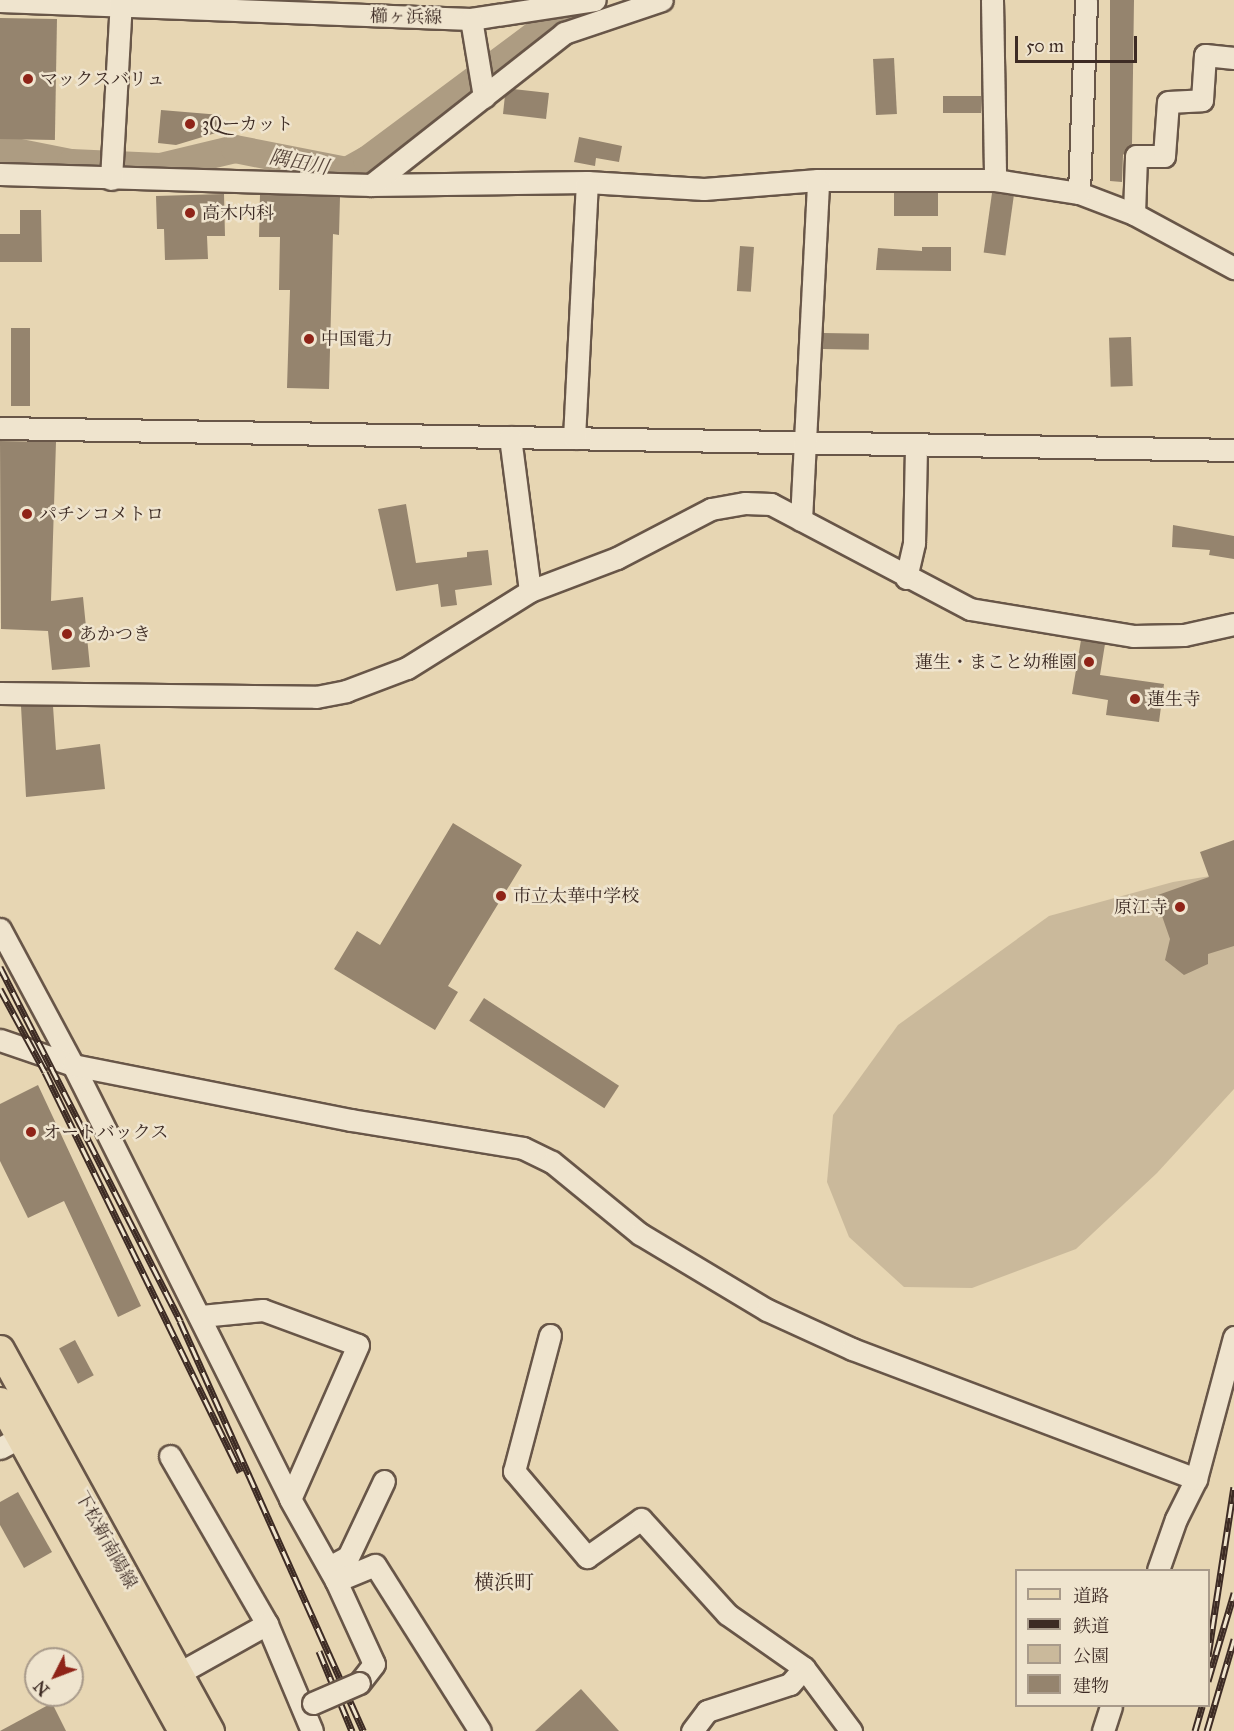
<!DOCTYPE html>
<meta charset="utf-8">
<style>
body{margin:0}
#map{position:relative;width:1234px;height:1731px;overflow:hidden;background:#e7d6b3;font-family:"IM FELL Great Primer","Noto Serif JP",serif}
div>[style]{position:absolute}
.green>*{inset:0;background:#cab99b}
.river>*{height:28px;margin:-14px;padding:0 14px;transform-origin:14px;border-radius:14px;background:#ad9c82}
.building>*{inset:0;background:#95846e;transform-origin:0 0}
.roads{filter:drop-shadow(2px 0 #685648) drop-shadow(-2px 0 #685648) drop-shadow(0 2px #685648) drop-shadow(0 -2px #685648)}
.minor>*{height:21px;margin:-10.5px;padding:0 10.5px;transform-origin:10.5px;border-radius:10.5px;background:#efe4ce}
.major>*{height:27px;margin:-13.5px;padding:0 13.5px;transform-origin:13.5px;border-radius:13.5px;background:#e7d6b3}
.rail>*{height:7px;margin-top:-3.5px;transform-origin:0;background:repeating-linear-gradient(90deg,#efe4ce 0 14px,#3d2b24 0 28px);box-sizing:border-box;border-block:2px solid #3d2b24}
.bridges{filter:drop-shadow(2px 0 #685648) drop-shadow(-2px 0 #685648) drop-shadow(0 2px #685648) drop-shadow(0 -2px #685648)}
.minor-bridge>*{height:21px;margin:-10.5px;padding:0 10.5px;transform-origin:10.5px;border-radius:10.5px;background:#efe4ce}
.dots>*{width:16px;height:16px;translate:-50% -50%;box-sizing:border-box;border:3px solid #efe4ce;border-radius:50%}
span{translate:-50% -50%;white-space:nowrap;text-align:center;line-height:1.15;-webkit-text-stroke:5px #efe4ce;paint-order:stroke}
.street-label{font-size:18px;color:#3d2b24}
.poi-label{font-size:18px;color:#3d2b24}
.left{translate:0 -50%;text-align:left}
.right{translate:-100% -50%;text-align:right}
.water-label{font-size:20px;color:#59473c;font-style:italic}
.neighbourhood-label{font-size:20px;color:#3d2b24}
.legend{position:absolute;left:1015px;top:1569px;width:195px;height:138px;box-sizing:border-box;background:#efe4ce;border:2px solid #a89a8a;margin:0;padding:8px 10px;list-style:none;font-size:18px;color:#3d2b24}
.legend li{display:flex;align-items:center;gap:12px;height:30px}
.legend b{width:30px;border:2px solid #a89a8a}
.north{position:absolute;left:24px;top:1647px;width:60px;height:60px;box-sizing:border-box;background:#efe4ce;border:2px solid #a89a8a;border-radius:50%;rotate:228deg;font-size:16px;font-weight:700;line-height:24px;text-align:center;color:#3d2b24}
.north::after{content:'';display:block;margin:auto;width:21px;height:27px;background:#8f2418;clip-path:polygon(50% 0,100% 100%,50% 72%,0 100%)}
.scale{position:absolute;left:1015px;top:36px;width:122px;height:27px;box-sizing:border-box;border:3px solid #3d2b24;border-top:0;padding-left:8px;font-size:18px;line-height:21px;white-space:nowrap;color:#3d2b24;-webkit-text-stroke:4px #efe4ce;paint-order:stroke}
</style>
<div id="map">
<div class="green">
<div style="clip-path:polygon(1223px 874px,1234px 878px,1234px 1089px,1157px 1173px,1076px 1249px,972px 1288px,904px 1287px,849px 1237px,827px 1182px,833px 1115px,898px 1025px,1049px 916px,1173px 882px)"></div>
</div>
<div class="river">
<div style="left:0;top:149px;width:72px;rotate:11.2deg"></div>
<div style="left:71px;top:163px;width:89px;rotate:2.6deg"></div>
<div style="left:160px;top:167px;width:77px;rotate:-13.5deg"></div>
<div style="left:235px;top:149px;width:114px;rotate:11.1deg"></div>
<div style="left:347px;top:171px;width:23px;rotate:-29deg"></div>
<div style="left:367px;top:160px;width:268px;rotate:-36.7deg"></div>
</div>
<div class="building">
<div style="clip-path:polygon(1110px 0,1134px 0,1132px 144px,1123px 155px,1122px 182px,1110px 181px)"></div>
<div style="left:0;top:18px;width:57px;height:121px;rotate:1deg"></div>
<div style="left:894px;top:58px;width:56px;height:21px;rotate:87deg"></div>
<div style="clip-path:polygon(513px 89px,549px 93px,546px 119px,503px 114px,505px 95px)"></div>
<div style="left:981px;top:96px;width:17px;height:38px;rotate:90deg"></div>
<div style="clip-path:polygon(161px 110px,221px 115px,219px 132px,176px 145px,158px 143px)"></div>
<div style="clip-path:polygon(579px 137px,622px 146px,619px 162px,596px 158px,595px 166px,574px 162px)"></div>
<div style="left:894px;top:193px;width:44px;height:23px"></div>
<div style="left:992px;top:193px;width:22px;height:60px;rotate:8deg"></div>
<div style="clip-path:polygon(224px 194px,225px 236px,207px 236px,208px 259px,165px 260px,164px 229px,157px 229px,156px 196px)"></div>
<div style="clip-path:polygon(260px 194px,340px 197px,339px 235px,333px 234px,329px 389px,287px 388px,290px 290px,279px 290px,280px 237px,259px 237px)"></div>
<div style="clip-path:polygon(20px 210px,41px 210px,42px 262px,0 262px,0 234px,20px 234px)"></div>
<div style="left:740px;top:246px;width:14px;height:45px;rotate:4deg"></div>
<div style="clip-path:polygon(922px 247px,951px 247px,951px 271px,876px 270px,878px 248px,922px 251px)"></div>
<div style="left:11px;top:328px;width:19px;height:78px"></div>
<div style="left:823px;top:333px;width:46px;height:16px;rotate:1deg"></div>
<div style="left:1131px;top:337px;width:49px;height:22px;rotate:88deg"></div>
<div style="clip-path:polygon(0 441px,56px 442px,51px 601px,83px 597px,90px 667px,52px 670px,48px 631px,1px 629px)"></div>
<div style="clip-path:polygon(406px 504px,416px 563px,467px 557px,467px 552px,488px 550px,492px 585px,455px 590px,457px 605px,441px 607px,438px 584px,396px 591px,378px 509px)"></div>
<div style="clip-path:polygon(1173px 525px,1234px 536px,1234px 559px,1209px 555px,1210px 550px,1172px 547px)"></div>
<div style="clip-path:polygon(1081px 640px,1105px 644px,1100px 675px,1164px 684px,1159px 722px,1106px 715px,1108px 700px,1072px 694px)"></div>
<div style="clip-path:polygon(21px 706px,53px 706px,56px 750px,100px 744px,105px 789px,26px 797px)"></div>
<div style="clip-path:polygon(453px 823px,522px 865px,448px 986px,458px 992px,435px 1030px,334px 969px,357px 931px,380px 945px)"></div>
<div style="clip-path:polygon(1234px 840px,1234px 946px,1208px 954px,1208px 964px,1184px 975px,1165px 960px,1170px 939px,1155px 896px,1209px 877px,1200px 852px)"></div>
<div style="left:484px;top:998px;width:161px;height:27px;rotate:33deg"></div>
<div style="clip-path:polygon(38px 1085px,141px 1306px,118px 1317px,64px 1201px,28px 1218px,0 1161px,0 1104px)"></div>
<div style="left:75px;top:1340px;width:40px;height:18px;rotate:62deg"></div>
<div style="clip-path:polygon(18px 1492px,52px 1552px,24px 1568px,0 1525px,0 1502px)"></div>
<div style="clip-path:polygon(581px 1689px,619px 1731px,535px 1731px)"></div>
<div style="clip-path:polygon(52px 1703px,66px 1731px,0 1731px)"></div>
</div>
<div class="roads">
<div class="minor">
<div style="left:992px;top:0;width:180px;rotate:89deg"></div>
<div style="left:0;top:1px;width:471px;rotate:2.2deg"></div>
<div style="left:471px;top:19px;width:125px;rotate:-8.7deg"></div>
<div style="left:471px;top:19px;width:79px;rotate:80.5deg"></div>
<div style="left:0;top:174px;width:371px;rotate:1.7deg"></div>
<div style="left:371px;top:185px;width:216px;rotate:-0.8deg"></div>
<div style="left:587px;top:182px;width:117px;rotate:3.4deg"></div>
<div style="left:704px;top:189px;width:114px;rotate:-4.5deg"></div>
<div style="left:818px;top:180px;width:177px"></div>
<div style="left:995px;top:180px;width:85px;rotate:8.8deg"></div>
<div style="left:1079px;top:193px;width:59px;rotate:20.9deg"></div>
<div style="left:1134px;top:214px;width:114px;rotate:28.4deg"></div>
<div style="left:111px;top:179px;width:179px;rotate:-86.8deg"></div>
<div style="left:371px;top:185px;width:246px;rotate:-38.2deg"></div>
<div style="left:564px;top:33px;width:103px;rotate:-18.6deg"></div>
<div style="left:1079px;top:193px;width:193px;rotate:-87.9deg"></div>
<div style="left:1134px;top:214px;width:58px;rotate:-88deg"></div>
<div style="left:1136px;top:156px;width:28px"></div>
<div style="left:1164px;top:156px;width:54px;rotate:-85.8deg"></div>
<div style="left:1168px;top:102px;width:34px;rotate:-3deg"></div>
<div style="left:1202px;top:100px;width:45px;rotate:-86.2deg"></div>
<div style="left:1205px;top:55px;width:29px;rotate:6deg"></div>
<div style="left:0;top:428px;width:1234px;rotate:1.02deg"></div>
<div style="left:510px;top:437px;width:155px;rotate:82.6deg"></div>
<div style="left:574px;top:438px;width:256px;rotate:-87.1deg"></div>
<div style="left:801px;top:520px;width:340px;rotate:-87.1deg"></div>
<div style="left:906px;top:578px;width:36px;rotate:-77deg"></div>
<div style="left:914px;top:543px;width:97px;rotate:-88.8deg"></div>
<div style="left:0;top:693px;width:316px;rotate:0.7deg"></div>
<div style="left:316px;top:697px;width:31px;rotate:-11deg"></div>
<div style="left:346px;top:691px;width:65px;rotate:-20.7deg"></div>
<div style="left:407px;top:668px;width:145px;rotate:-32deg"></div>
<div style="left:530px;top:591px;width:93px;rotate:-20.8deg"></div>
<div style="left:617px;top:558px;width:106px;rotate:-27.5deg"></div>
<div style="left:711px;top:509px;width:35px;rotate:-10deg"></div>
<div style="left:745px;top:503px;width:26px;rotate:2deg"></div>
<div style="left:771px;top:504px;width:225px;rotate:27.8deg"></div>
<div style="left:970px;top:609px;width:165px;rotate:9.4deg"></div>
<div style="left:1133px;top:636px;width:51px;rotate:-1.1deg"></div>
<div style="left:1184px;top:635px;width:51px;rotate:-12.4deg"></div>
<div style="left:0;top:929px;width:154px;rotate:61.8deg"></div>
<div style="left:73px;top:1065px;width:485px;rotate:63.4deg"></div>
<div style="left:290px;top:1499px;width:94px;rotate:60.7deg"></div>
<div style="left:336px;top:1581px;width:91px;rotate:65.4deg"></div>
<div style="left:374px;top:1664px;width:24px;rotate:128deg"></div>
<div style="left:0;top:1040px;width:77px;rotate:18.9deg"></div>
<div style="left:73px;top:1065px;width:283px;rotate:11.2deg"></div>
<div style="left:351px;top:1120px;width:174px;rotate:9.2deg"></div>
<div style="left:523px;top:1148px;width:32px;rotate:26deg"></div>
<div style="left:552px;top:1162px;width:114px;rotate:39.3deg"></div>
<div style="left:640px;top:1234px;width:148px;rotate:30.9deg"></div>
<div style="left:767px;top:1310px;width:94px;rotate:24.6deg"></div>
<div style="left:852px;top:1349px;width:368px;rotate:20.7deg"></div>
<div style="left:201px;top:1316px;width:62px;rotate:-5.5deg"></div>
<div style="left:263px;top:1310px;width:101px;rotate:20.2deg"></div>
<div style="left:358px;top:1345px;width:168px;rotate:113.8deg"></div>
<div style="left:550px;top:1335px;width:141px;rotate:104.8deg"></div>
<div style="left:514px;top:1471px;width:113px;rotate:49.7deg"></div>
<div style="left:587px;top:1557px;width:66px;rotate:-35.1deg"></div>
<div style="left:641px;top:1519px;width:128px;rotate:47.8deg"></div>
<div style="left:727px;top:1614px;width:94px;rotate:35deg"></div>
<div style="left:0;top:1448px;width:38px;rotate:-28deg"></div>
<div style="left:170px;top:1456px;width:194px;rotate:60deg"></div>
<div style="left:267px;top:1624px;width:116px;rotate:67.2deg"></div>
<div style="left:329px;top:1567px;width:21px;rotate:-28deg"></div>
<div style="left:348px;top:1557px;width:84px;rotate:-64.7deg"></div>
<div style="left:1158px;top:1570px;width:54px;rotate:-70.6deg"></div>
<div style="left:1176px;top:1519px;width:45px;rotate:-63.4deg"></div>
<div style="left:1196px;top:1479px;width:147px;rotate:-75deg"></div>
<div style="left:336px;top:1581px;width:42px;rotate:-22.3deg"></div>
<div style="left:375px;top:1565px;width:196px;rotate:57.7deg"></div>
<div style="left:165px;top:1681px;width:117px;rotate:-29.2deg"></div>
<div style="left:692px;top:1731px;width:25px;rotate:-53deg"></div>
<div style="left:707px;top:1711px;width:87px;rotate:-18deg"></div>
<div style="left:790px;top:1684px;width:21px;rotate:-49deg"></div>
<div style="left:804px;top:1668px;width:79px;rotate:53.3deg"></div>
<div style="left:1103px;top:1731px;width:26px;rotate:-72deg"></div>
</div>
<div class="major">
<div style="left:0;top:1349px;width:436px;rotate:61.2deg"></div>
<div style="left:0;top:1401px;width:377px;rotate:61.1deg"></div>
</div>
</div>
<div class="rail">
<div style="left:0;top:967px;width:397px;rotate:63deg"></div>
<div style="left:180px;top:1321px;width:449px;rotate:65.9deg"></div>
<div style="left:0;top:989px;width:94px;rotate:61.5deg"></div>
<div style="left:45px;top:1072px;width:445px;rotate:64deg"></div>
<div style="left:319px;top:1651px;width:87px;rotate:67.6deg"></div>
<div style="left:1208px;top:1656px;width:171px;rotate:-81.3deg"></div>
<div style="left:1208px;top:1681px;width:92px;rotate:-73.5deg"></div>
<div style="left:1195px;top:1731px;width:26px;rotate:-74deg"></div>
<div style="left:1207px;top:1731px;width:96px;rotate:-73.6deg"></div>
</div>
<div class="bridges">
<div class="minor-bridge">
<div style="left:313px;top:1703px;width:50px;rotate:-23.5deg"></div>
</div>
</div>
<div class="dots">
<div style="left:28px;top:79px;background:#8f2418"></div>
<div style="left:190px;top:124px;background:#8f2418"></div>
<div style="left:190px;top:213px;background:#8f2418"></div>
<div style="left:309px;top:339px;background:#8f2418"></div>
<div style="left:27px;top:514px;background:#8f2418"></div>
<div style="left:67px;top:634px;background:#8f2418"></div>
<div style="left:1089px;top:662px;background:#8f2418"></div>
<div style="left:1135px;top:699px;background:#8f2418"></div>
<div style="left:501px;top:896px;background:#8f2418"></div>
<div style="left:1180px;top:907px;background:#8f2418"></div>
<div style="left:31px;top:1132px;background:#8f2418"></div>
</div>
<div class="street-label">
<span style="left:406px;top:17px;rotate:1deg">櫛ヶ浜線</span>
<span style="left:106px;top:1540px;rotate:61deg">下松新南陽線</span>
</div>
<div class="poi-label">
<span class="left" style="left:40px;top:79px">マックスバリュ</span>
<span class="left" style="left:202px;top:124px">3Qーカット</span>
<span class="left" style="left:202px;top:213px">高木内科</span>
<span class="left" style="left:321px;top:339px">中国電力</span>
<span class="left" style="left:39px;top:514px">パチンコメトロ</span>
<span class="left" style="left:79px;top:634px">あかつき</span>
<span class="right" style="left:1077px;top:662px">蓮生・まこと幼稚園</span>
<span class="left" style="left:1147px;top:699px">蓮生寺</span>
<span class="left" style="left:513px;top:896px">市立太華中学校</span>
<span class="right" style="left:1168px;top:907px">原江寺</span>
<span class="left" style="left:43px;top:1132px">オートバックス</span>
</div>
<div class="water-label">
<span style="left:299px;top:162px;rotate:11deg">隅田川</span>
</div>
<div class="neighbourhood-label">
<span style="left:504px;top:1582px">横浜町</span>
</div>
<ul class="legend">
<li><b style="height:8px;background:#e7d6b3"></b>道路</li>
<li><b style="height:8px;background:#3d2b24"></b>鉄道</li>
<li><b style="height:16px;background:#cab99b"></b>公園</li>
<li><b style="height:16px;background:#95846e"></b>建物</li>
</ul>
<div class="north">N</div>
<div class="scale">50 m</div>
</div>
